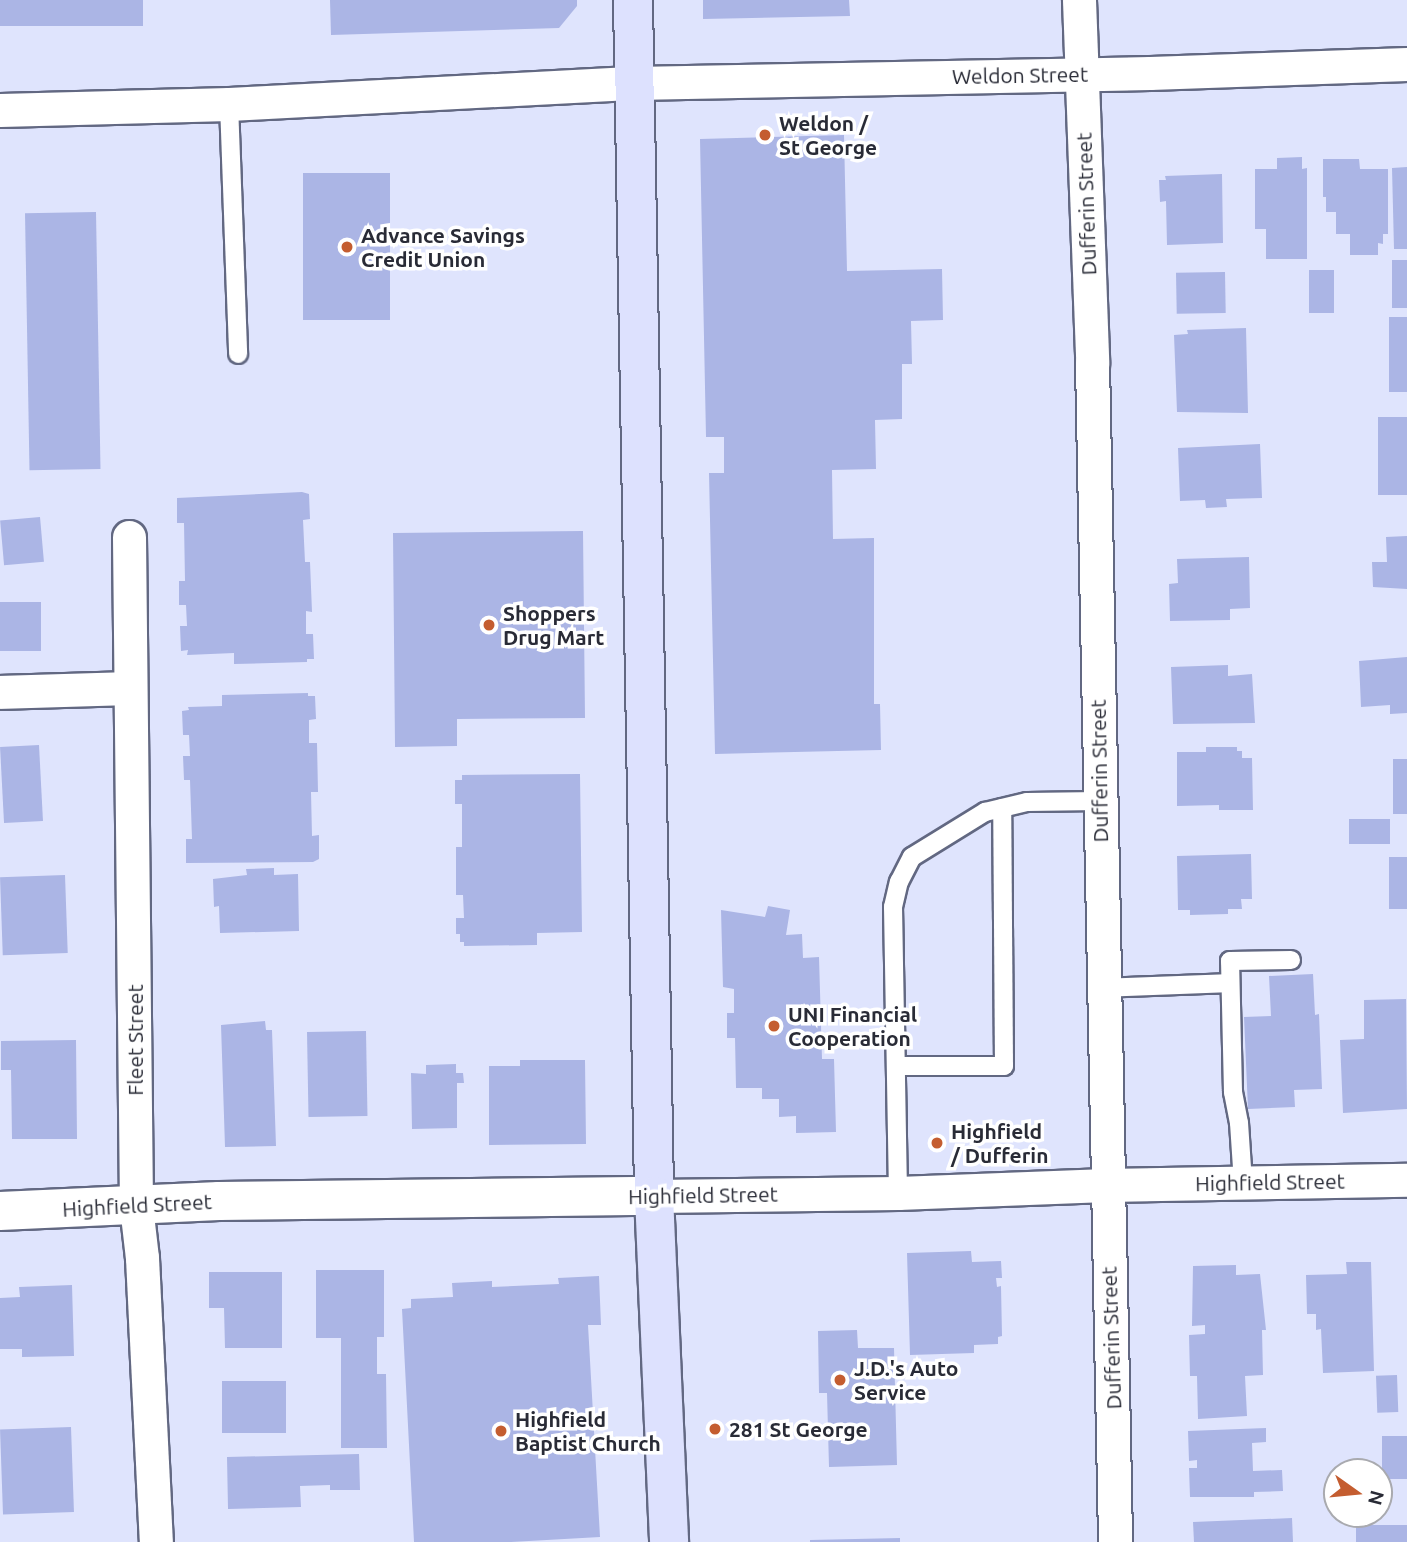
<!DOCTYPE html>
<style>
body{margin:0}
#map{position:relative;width:1407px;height:1542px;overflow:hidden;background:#dfe4fd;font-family:Ubuntu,sans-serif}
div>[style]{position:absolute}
.building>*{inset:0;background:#abb5e5;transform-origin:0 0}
.roads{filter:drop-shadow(2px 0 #626882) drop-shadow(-2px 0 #626882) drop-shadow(0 2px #626882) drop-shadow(0 -2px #626882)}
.service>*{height:18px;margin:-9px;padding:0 9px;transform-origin:9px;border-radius:9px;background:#fff}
.minor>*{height:33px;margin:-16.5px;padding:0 16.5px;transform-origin:16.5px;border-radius:16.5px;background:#fff}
.tertiary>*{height:38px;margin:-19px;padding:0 19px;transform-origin:19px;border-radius:19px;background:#fff}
.secondary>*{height:38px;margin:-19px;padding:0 19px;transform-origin:19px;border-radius:19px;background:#dde1fe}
.dots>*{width:19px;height:19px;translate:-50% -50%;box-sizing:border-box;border:4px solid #fff;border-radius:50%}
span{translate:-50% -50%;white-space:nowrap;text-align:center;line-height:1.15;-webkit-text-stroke:7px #fff;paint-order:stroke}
.street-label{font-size:21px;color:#292b36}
.poi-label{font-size:21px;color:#292b36;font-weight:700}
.left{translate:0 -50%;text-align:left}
.north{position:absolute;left:1323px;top:1458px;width:70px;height:70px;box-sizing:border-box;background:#fff;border:2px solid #a9aaaf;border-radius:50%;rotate:105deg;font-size:19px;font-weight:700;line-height:28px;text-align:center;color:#292b36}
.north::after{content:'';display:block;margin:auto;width:24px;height:32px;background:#c45d30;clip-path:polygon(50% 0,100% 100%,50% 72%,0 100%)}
</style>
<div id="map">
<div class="building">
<div style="left:0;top:0;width:143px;height:26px"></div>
<div style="clip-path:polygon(330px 0,577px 0,577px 6px,559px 28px,331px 35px)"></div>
<div style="clip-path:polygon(703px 0,849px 0,850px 16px,703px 19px)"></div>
<div style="clip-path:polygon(844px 135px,847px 271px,942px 269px,943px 320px,911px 321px,912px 364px,902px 364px,902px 419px,875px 420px,876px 469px,832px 470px,833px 539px,874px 538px,874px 704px,880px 704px,881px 750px,715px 754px,709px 473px,724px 473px,724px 437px,706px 437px,700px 139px)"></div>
<div style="clip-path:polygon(1302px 157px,1302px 169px,1307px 168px,1307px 259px,1266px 259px,1266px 229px,1255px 229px,1255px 169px,1277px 169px,1277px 158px)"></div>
<div style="clip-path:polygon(1323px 159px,1359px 159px,1360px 169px,1388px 169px,1388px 234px,1383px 234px,1383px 244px,1378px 243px,1378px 255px,1350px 255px,1350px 234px,1336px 234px,1336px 212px,1326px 212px,1326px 197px,1323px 197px)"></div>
<div style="clip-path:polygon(1407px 167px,1407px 249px,1394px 249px,1392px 168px)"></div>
<div style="left:390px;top:173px;width:147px;height:87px;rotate:90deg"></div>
<div style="clip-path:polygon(1222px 174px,1223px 243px,1167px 245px,1166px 201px,1160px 202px,1159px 180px,1166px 180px,1165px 176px)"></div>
<div style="left:96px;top:212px;width:257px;height:71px;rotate:89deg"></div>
<div style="left:1392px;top:260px;width:15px;height:48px"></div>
<div style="left:1309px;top:270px;width:25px;height:43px"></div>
<div style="left:1225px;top:272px;width:41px;height:49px;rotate:89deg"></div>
<div style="left:1389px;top:317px;width:18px;height:75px"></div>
<div style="clip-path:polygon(1246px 328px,1248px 413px,1177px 412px,1174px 335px,1188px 334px,1187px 330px)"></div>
<div style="left:1407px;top:417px;width:78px;height:29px;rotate:90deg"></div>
<div style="clip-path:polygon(1260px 444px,1262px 498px,1226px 499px,1227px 507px,1206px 508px,1205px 500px,1180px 501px,1178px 448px)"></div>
<div style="clip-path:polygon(302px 492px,309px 494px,310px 519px,303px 520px,305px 562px,310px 562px,312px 612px,306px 611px,306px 634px,313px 634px,314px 659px,307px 659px,307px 662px,234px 664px,234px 653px,187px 655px,188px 650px,181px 651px,180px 626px,187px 626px,186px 605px,179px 605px,179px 581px,185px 581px,184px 523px,177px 523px,177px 498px)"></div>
<div style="left:40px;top:517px;width:45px;height:40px;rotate:85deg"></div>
<div style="clip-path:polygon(583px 531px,585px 718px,457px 719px,457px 746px,395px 747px,393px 533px)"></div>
<div style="clip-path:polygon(1407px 536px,1407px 589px,1373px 587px,1372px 562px,1387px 562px,1386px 537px)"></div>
<div style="clip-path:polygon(1249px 557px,1250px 608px,1230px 609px,1230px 620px,1170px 621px,1169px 584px,1178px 583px,1177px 559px)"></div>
<div style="left:41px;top:602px;width:49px;height:41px;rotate:90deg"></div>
<div style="clip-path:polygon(1407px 657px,1407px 713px,1390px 714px,1390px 705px,1361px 707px,1359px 661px)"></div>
<div style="clip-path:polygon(1228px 665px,1228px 676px,1252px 674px,1255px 723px,1173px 724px,1171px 667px)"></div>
<div style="clip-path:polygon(308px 693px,308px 696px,315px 696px,316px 719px,309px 720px,309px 743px,317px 743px,318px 792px,311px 792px,312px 836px,319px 835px,319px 859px,313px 862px,186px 863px,186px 839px,192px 839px,190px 780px,184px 780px,183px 756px,190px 756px,189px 735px,183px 735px,182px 711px,189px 710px,188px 707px,222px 706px,222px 695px)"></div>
<div style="left:39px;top:745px;width:76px;height:39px;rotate:87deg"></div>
<div style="clip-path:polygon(1206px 747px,1237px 747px,1237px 751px,1242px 751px,1242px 758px,1252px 758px,1253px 810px,1219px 810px,1219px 805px,1177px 806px,1177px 752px,1206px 752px)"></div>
<div style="left:1393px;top:759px;width:14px;height:55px"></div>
<div style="clip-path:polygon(580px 774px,582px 932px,537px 933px,537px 945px,464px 946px,464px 942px,460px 942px,460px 934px,456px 934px,456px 918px,464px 918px,463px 895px,456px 895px,456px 847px,462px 847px,462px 804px,455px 804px,455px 780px,462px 780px,462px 775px)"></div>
<div style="left:1390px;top:819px;width:25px;height:41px;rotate:90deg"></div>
<div style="clip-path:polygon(1251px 854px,1252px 899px,1241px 899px,1242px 909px,1228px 909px,1228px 914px,1190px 915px,1190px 910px,1178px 910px,1177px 856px)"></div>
<div style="left:1389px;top:857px;width:18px;height:52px"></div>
<div style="clip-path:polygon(274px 868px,274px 875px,298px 874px,299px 931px,220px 933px,219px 906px,214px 907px,213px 879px,247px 875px,246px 869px)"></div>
<div style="left:65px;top:875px;width:78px;height:65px;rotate:88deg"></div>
<div style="clip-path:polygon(768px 906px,790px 910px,786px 935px,802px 934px,803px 958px,819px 957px,822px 1059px,834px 1059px,836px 1132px,796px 1133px,796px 1116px,779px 1117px,779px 1099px,762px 1099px,762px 1088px,736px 1088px,735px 1038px,727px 1038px,727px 1013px,734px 1013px,734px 989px,723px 987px,721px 910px,765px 917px)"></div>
<div style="clip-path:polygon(1313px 974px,1315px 1015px,1319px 1014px,1322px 1089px,1294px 1090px,1295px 1107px,1248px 1109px,1244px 1017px,1271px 1016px,1269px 976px)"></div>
<div style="clip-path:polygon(1406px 999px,1407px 1109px,1343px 1113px,1340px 1040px,1364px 1039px,1364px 1000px)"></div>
<div style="clip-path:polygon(265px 1021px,266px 1030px,272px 1030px,276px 1146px,225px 1147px,221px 1025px)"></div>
<div style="left:366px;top:1031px;width:85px;height:59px;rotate:89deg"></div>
<div style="clip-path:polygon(76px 1040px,77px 1139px,12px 1139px,11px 1070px,1px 1070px,1px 1041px)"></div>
<div style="clip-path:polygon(520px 1060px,585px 1060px,586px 1144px,489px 1145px,489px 1066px,520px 1066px)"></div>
<div style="clip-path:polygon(456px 1064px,456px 1073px,463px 1073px,464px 1083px,457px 1083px,457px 1128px,412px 1129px,411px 1073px,426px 1074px,426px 1065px)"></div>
<div style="clip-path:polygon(971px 1251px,972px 1262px,1001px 1261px,1002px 1278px,996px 1278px,997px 1287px,1001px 1286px,1002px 1336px,998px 1337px,998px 1344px,974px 1345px,974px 1353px,910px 1355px,907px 1253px)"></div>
<div style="clip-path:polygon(1346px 1262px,1371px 1262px,1374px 1371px,1323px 1373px,1321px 1329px,1316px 1330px,1316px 1314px,1307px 1314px,1306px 1275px,1347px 1274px)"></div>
<div style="clip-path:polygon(1236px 1265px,1236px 1275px,1260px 1274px,1266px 1330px,1262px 1330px,1263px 1375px,1245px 1376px,1247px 1416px,1198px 1419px,1197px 1376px,1190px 1376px,1189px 1335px,1205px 1334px,1205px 1325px,1192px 1326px,1193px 1266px)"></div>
<div style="clip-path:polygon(316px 1270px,384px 1270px,384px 1337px,377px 1337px,377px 1374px,386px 1374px,387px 1448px,341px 1448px,341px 1338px,316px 1338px)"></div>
<div style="clip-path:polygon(209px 1272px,282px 1272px,282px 1348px,225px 1348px,224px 1308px,209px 1308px)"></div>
<div style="clip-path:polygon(599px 1276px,601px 1325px,588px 1325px,600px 1537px,511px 1542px,414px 1542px,402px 1309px,411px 1308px,411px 1299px,453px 1297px,452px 1283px,492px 1281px,492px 1287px,559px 1284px,558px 1278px)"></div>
<div style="clip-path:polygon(72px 1285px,74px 1356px,22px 1357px,22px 1349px,0 1349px,0 1298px,20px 1297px,19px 1287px)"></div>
<div style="clip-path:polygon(857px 1330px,858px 1348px,894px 1348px,897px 1465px,829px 1467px,827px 1393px,819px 1393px,818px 1331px)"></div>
<div style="left:1397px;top:1375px;width:37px;height:21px;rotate:88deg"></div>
<div style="left:222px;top:1381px;width:64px;height:52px"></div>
<div style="left:71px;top:1427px;width:85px;height:71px;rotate:88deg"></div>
<div style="clip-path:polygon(1266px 1428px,1266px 1442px,1252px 1443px,1253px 1471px,1282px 1470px,1283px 1491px,1254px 1492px,1254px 1497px,1190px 1497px,1189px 1468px,1197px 1468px,1197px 1460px,1189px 1461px,1188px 1431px)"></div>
<div style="left:1407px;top:1436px;width:43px;height:25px;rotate:90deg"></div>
<div style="clip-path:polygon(359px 1454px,360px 1490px,330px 1490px,330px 1485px,300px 1486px,301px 1507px,228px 1509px,227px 1457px)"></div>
<div style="clip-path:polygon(1292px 1518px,1293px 1542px,1194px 1542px,1193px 1522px)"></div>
<div style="left:1356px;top:1525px;width:51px;height:17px"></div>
<div style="clip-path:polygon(900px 1538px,900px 1542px,810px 1542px,810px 1540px)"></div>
</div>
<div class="roads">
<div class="service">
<div style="left:229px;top:104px;width:250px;rotate:87.9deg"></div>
<div style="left:1102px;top:988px;width:128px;rotate:-2.2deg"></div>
<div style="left:896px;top:1066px;width:108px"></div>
<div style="left:1004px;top:1066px;width:258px;rotate:-90.4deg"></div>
<div style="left:1243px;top:1183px;width:60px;rotate:-93.8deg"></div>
<div style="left:1239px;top:1123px;width:32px;rotate:-101deg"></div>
<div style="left:1233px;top:1092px;width:131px;rotate:-91.3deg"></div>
<div style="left:1230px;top:961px;width:61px;rotate:-0.9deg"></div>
<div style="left:898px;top:1193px;width:286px;rotate:-91deg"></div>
<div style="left:893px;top:907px;width:26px;rotate:-77deg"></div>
<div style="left:899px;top:882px;width:28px;rotate:-63deg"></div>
<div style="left:912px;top:857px;width:86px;rotate:-31.7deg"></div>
<div style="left:985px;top:812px;width:43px;rotate:-13.4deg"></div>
<div style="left:1027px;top:802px;width:72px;rotate:-0.8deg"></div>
</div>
<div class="minor">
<div style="left:1079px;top:0;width:362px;rotate:87.9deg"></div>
<div style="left:1092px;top:362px;width:1180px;rotate:88.88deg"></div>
<div style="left:0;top:110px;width:229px;rotate:-1.5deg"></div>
<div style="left:229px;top:104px;width:406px;rotate:-3deg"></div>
<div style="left:634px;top:83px;width:516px;rotate:-1.11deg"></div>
<div style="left:1150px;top:73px;width:257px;rotate:-2deg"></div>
<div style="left:129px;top:537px;width:669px;rotate:89.4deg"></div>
<div style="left:136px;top:1206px;width:52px;rotate:83.4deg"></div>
<div style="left:142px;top:1258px;width:284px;rotate:87.2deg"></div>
<div style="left:0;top:692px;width:130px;rotate:-1.8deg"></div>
<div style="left:654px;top:1196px;width:244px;rotate:-0.7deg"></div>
<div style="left:898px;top:1193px;width:208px;rotate:-2.2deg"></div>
<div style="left:1106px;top:1185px;width:301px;rotate:-1deg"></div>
</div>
<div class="tertiary">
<div style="left:0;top:1211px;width:219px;rotate:-2.6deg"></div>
<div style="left:219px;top:1201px;width:435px;rotate:-0.7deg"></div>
</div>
<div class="secondary">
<div style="left:633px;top:0;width:1196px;rotate:88.99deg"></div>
<div style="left:654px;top:1196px;width:346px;rotate:87.5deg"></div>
</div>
</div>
<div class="dots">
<div style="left:765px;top:135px;background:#c45d30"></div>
<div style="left:347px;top:247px;background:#c45d30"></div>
<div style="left:489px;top:625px;background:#c45d30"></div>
<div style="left:774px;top:1026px;background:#c45d30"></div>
<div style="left:937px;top:1143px;background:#c45d30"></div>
<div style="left:840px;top:1380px;background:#c45d30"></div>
<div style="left:715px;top:1429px;background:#c45d30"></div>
<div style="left:501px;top:1431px;background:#c45d30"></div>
</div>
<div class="street-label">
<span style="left:1020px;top:75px;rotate:-1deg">Weldon Street</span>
<span style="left:1086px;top:204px;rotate:-92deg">Dufferin Street</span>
<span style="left:1099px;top:771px;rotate:-91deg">Dufferin Street</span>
<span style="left:135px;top:1040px;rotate:-90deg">Fleet Street</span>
<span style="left:1270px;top:1182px;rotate:-1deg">Highfield Street</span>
<span style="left:703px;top:1195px;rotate:-1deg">Highfield Street</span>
<span style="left:137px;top:1205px;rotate:-3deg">Highfield Street</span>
<span style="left:1111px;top:1338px;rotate:-92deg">Dufferin Street</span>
</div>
<div class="poi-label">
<span class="left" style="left:779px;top:135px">Weldon /<br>St George</span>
<span class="left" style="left:361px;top:247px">Advance Savings<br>Credit Union</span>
<span class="left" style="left:503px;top:625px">Shoppers<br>Drug Mart</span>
<span class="left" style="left:788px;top:1026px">UNI Financial<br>Cooperation</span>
<span class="left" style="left:951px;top:1143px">Highfield<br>/ Dufferin</span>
<span class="left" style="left:854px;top:1380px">J.D.'s Auto<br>Service</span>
<span class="left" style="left:515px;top:1431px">Highfield<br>Baptist Church</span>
<span class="left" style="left:729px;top:1429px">281 St George</span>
</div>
<div class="north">N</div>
</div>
